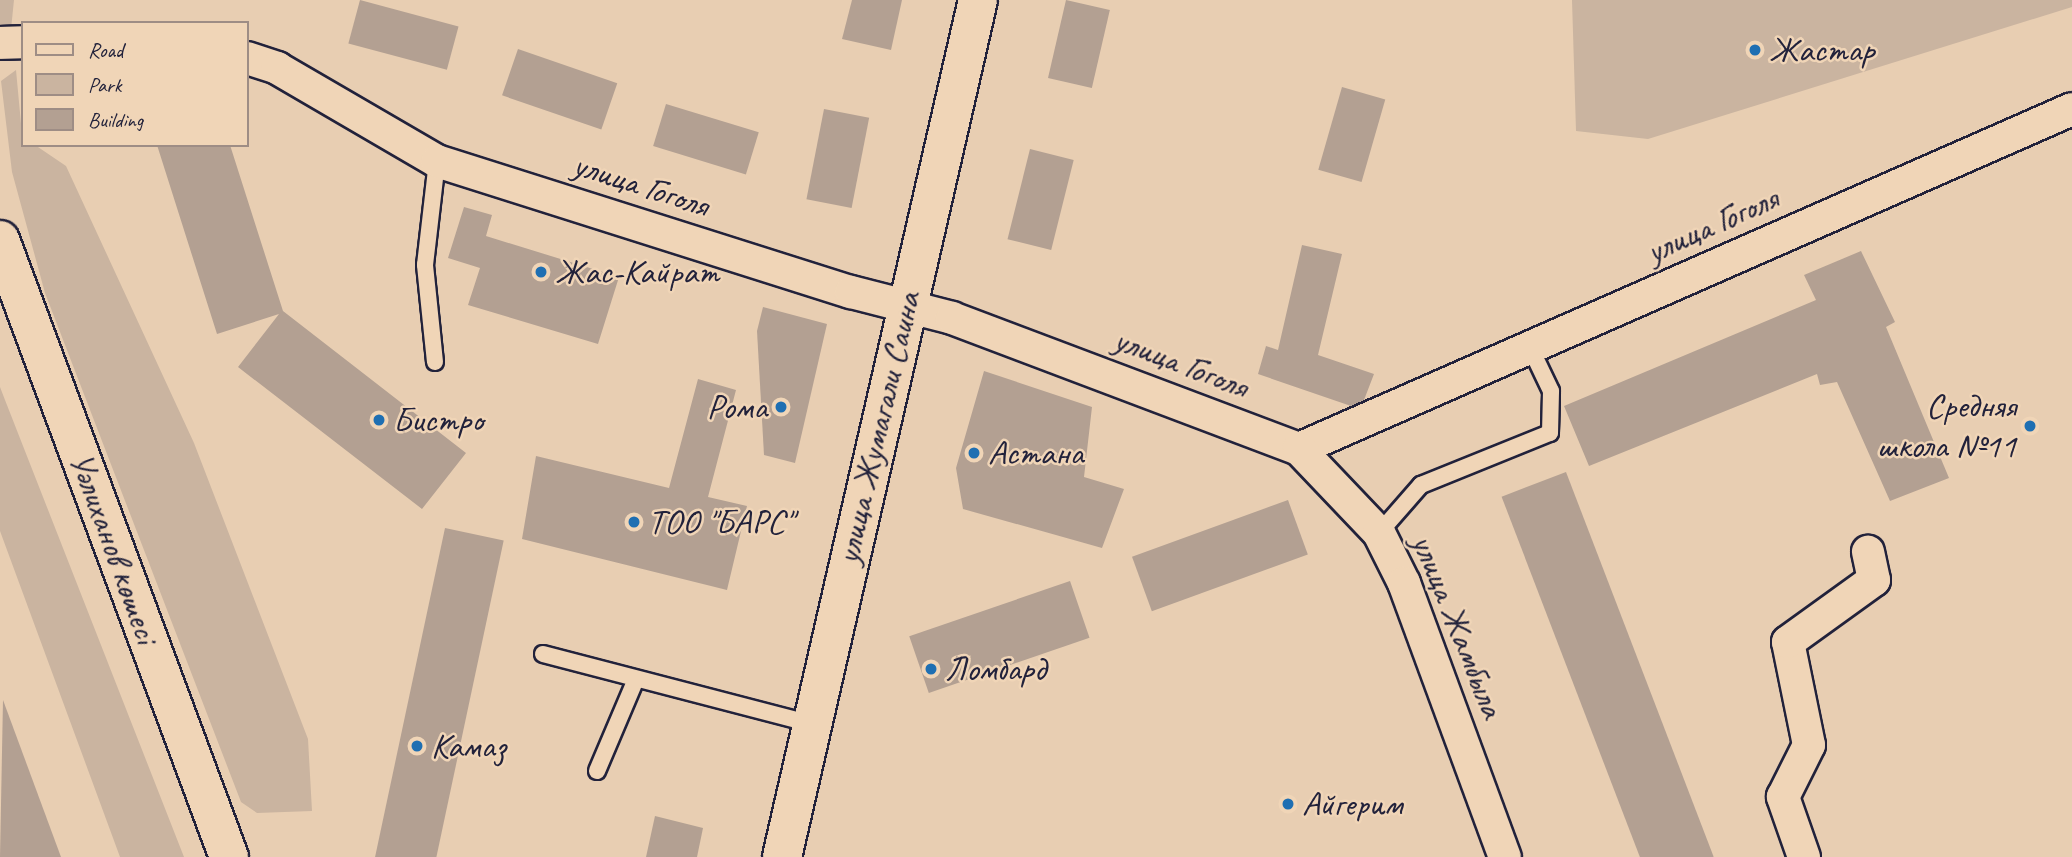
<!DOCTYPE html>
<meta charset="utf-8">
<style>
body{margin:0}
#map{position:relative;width:2072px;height:857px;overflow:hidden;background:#e8ceb2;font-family:Caveat,sans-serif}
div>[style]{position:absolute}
.green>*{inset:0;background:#cab4a0}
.building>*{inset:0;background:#b3a092;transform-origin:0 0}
.roads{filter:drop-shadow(2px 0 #22223b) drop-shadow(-2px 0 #22223b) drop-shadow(0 2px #22223b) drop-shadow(0 -2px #22223b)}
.lane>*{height:16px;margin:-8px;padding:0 8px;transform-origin:8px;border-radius:8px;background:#f0d5b7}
.street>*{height:32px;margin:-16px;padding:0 16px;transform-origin:16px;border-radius:16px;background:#f0d5b7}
.secondary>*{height:38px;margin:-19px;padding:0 19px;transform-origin:19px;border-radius:19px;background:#f0d5b7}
.highway>*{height:38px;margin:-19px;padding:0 19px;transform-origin:19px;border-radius:19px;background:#f0d5b7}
.dots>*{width:19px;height:19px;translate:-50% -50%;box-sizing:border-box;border:4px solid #f0d5b7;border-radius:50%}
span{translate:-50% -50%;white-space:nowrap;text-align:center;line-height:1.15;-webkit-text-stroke:5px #f0d5b7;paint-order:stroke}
.poi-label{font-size:35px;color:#22223b}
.left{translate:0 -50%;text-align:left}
.right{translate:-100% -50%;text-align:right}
.street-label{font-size:35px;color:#22223b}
.legend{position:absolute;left:21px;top:21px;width:228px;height:126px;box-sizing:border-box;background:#f0d5b7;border:2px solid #9e8d85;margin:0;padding:9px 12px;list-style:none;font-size:21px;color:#22223b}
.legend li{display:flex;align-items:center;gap:14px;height:35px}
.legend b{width:35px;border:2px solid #9e8d85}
</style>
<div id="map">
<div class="green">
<div style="clip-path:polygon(0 0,14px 0,11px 29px,0 26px)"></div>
<div style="clip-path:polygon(1572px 0,2072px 0,2072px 7px,1648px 139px,1576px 131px)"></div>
<div style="clip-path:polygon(16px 70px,23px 145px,35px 145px,66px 166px,194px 443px,308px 739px,312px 811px,257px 813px,241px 802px,45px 293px,12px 172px,1px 81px)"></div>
<div style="clip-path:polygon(0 387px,5px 400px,184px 857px,120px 857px,0 531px)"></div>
</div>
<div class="building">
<div style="left:360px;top:0;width:102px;height:45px;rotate:15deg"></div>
<div style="clip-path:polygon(852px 0,902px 0,891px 50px,842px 39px)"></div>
<div style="left:1066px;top:0;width:45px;height:80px;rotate:13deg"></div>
<div style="left:518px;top:49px;width:105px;height:49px;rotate:19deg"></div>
<div style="left:1342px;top:87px;width:45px;height:86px;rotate:16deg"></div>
<div style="left:666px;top:104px;width:97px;height:44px;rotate:17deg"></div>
<div style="left:824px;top:109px;width:46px;height:92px;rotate:11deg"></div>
<div style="clip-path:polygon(157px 145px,230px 145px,283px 311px,466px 453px,422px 509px,238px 367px,279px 314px,217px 334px)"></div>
<div style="left:1030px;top:149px;width:45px;height:93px;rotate:14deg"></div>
<div style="clip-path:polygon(464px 207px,492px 215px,486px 236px,619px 277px,598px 344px,468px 305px,480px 268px,448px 258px)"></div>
<div style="clip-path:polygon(1302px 245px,1342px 254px,1318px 355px,1374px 374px,1364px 400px,1351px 406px,1258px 374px,1266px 346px,1278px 350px)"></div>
<div style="clip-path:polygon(1861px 251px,1895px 322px,1886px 327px,1949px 478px,1890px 501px,1837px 382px,1820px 385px,1817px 374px,1589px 466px,1564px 406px,1816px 300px,1804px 275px)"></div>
<div style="clip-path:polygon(763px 307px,827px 324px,795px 463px,764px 455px,757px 331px)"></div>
<div style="clip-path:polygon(984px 371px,1092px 407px,1084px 477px,1124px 489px,1102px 548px,963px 509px,956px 468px)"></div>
<div style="clip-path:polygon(698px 379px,736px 390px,708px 497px,747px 506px,727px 590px,522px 539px,536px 456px,669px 488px)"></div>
<div style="left:1566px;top:472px;width:412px;height:69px;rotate:69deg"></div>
<div style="left:1288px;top:500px;width:58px;height:166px;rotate:70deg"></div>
<div style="left:445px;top:528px;width:60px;height:338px;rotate:12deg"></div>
<div style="left:1070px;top:581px;width:60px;height:170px;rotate:71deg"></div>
<div style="clip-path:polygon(3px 700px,61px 857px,0 857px)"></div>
<div style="clip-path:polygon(655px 816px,703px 828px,697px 857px,646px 857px)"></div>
</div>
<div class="roads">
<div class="lane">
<div style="left:435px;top:362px;width:98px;rotate:-95.9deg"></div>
<div style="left:425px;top:265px;width:105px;rotate:-83.4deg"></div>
<div style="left:1379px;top:533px;width:64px;rotate:-48.8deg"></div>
<div style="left:1421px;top:485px;width:139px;rotate:-22deg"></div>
<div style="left:1550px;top:433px;width:42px;rotate:-88.6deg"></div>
<div style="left:1551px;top:391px;width:49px;rotate:-115.5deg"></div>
<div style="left:543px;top:654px;width:277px;rotate:14.6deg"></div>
<div style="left:597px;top:771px;width:100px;rotate:-67deg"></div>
</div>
<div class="street">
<div style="left:0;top:43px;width:23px;rotate:-2deg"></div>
<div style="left:247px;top:58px;width:32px;rotate:18deg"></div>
<div style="left:277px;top:68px;width:185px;rotate:30.2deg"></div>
<div style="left:437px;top:161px;width:434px;rotate:17.6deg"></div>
<div style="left:851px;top:292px;width:104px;rotate:14.4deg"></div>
<div style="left:952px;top:318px;width:371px;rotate:20.7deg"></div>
<div style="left:1299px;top:449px;width:844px;rotate:-23.74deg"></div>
<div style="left:1299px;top:449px;width:116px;rotate:46.4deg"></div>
<div style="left:1379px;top:533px;width:56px;rotate:63.4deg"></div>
<div style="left:1404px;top:583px;width:292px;rotate:69.8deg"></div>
<div style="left:1804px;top:857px;width:64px;rotate:-109.3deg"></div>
<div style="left:1783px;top:797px;width:58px;rotate:-63.4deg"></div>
<div style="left:1809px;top:745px;width:105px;rotate:-101.5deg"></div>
<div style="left:1788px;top:642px;width:106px;rotate:-35.8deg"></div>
<div style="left:1874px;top:580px;width:29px;rotate:-102deg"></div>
</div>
<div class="secondary">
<div style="left:782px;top:857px;width:879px;rotate:-77.12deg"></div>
</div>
<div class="highway">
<div style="left:0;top:240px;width:658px;rotate:69.64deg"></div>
</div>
</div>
<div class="dots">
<div style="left:1755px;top:50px;background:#1f6fb2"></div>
<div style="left:541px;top:272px;background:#1f6fb2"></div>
<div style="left:781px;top:407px;background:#1f6fb2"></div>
<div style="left:379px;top:420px;background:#1f6fb2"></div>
<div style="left:2030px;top:426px;background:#1f6fb2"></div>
<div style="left:974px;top:453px;background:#1f6fb2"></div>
<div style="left:634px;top:522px;background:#1f6fb2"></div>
<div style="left:931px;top:669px;background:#1f6fb2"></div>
<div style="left:417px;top:746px;background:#1f6fb2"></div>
<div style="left:1288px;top:804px;background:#1f6fb2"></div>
</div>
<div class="poi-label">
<span class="left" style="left:1769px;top:50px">Жастар</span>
<span class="left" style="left:555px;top:272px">Жас-Кайрат</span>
<span class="right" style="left:2016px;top:426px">Средняя<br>школа №11</span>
<span class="right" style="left:767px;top:407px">Рома</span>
<span class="left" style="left:393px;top:420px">Бистро</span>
<span class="left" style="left:988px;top:453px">Астана</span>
<span class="left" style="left:648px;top:522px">ТОО "БАРС"</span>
<span class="left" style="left:945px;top:669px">Ломбард</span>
<span class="left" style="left:431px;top:746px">Камаз</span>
<span class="left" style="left:1302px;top:804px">Айгерим</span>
</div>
<div class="street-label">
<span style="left:641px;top:185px;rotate:18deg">улица Гоголя</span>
<span style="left:1712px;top:225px;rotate:-24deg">улица Гоголя</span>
<span style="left:1181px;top:363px;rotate:21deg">улица Гоголя</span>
<span style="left:878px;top:428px;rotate:-77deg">улица Жумагали Саина</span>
<span style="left:114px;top:548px;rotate:70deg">Уәлиханов көшесі</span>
<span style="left:1458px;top:626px;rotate:68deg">улица Жамбыла</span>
</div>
<ul class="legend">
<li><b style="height:9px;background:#f0d5b7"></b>Road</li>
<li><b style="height:19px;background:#cab4a0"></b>Park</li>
<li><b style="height:19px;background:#b3a092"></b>Building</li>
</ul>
</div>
